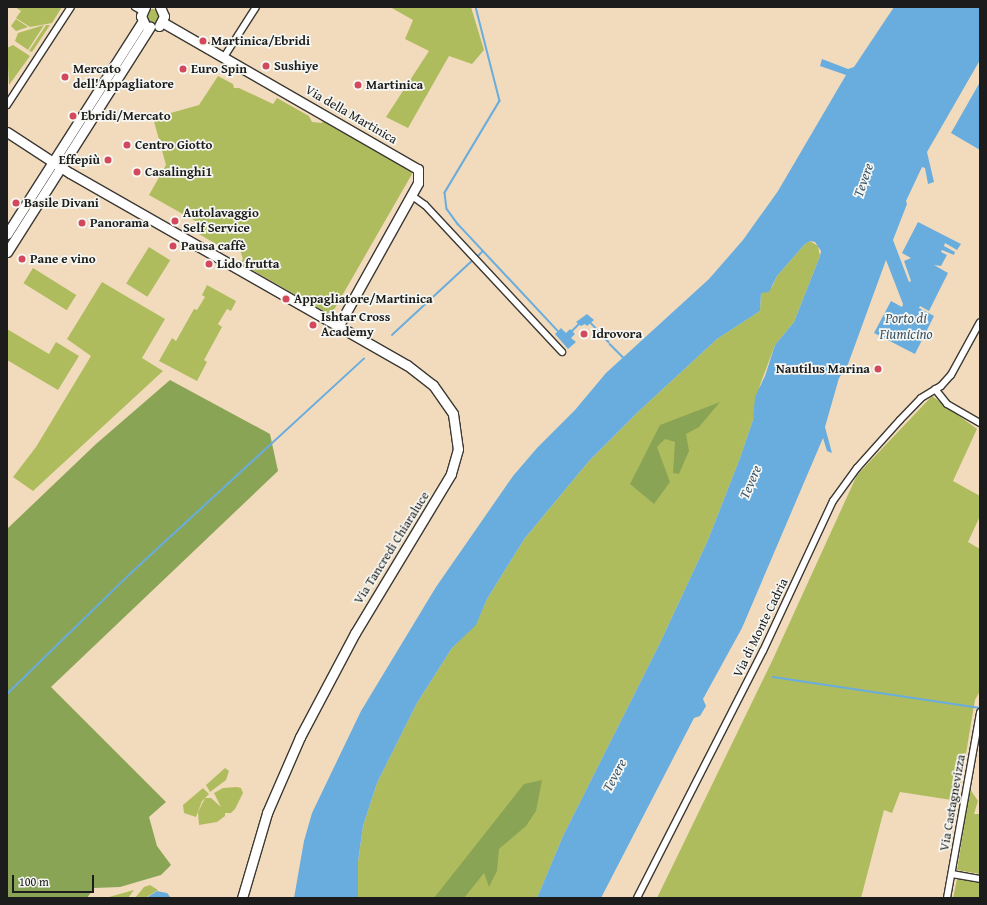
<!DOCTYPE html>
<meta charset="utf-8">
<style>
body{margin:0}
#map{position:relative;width:987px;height:905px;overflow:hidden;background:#f2dbbc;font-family:"Gentium Book Plus",serif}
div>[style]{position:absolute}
.green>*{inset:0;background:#aebc5e;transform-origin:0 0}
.round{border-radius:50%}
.forest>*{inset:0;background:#8aa455}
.water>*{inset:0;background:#69adde}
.stream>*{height:1.5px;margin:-0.75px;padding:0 0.75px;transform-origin:0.75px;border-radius:0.75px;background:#69adde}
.roads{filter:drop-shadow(1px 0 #3c3934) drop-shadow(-1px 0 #3c3934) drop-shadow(0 1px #3c3934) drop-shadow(0 -1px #3c3934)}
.street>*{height:6px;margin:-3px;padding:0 3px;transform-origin:3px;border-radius:3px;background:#fff}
.secondary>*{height:9px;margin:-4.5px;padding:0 4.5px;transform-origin:4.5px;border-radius:4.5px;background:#fff}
.dots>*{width:11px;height:11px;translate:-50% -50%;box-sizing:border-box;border:2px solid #f6f6f2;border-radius:50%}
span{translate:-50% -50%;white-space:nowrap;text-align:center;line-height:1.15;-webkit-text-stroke:3.5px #f6f6f2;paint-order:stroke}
.poi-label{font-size:13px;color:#1c1c1c;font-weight:700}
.left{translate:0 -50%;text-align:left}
.right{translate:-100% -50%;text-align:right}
.street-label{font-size:13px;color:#1c1c1c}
.water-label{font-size:14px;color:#3b566a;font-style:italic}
.frame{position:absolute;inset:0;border:8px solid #1c1c1c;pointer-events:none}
.scale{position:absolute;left:12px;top:875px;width:82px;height:18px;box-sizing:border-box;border:2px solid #1c1c1c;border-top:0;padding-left:5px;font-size:12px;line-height:14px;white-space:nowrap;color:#1c1c1c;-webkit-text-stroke:3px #f6f6f2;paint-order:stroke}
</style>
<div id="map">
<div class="green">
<div style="clip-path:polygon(15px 7px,62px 7px,52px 23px,30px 27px,16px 18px,21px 11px)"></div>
<div style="clip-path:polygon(390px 7px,471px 7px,484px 50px,472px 64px,449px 56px,408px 128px,386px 117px,429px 51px,405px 39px,413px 20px)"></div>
<div class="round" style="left:146px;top:9px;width:14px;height:14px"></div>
<div style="clip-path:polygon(16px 19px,28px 27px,16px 31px,11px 26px)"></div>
<div style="clip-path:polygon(44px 25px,28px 50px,15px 41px,18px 33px)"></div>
<div style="clip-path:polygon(46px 25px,50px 25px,32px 52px,29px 51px)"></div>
<div style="clip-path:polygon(13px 45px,30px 56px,9px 85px,7px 48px)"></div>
<div style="clip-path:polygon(218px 76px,233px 84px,234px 88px,239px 88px,273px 104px,277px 98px,309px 116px,312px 122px,322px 123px,323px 120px,410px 170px,412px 174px,331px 315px,240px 263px,243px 259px,240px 250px,236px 248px,228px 251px,199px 234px,204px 226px,149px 195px,166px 165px,153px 118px,199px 105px)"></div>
<div style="clip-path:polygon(810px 241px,818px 246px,820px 256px,794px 322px,775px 345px,760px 385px,753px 420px,740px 458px,708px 540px,659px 645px,563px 836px,537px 898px,358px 898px,358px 862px,363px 826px,377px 783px,417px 703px,452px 648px,476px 624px,487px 599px,525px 538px,589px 461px,639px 411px,717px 339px,760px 311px,761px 293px,772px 287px,777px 276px,804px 245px)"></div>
<div style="left:149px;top:247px;width:25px;height:43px;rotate:32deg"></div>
<div style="left:33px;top:268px;width:51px;height:18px;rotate:32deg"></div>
<div style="clip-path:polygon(102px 282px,165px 319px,142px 358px,163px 371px,33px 491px,13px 477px,36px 447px,91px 356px,67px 339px)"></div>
<div style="clip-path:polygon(207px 285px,236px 301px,231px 311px,227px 309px,218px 324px,222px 327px,204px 360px,207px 362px,197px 381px,159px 361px,172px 338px,176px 341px,194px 309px,197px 310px,205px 297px,202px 295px)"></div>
<div style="clip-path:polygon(7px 329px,49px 354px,56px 342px,79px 356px,58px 390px,7px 360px)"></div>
<div style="clip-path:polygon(932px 396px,977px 429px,953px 481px,980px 496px,980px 516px,968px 542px,980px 549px,980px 691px,975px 700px,958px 801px,900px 792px,892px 813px,884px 810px,861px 898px,657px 898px,773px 659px,857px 475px)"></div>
<div style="clip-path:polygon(225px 768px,229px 771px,226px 780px,210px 792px,206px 785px)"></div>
<div style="clip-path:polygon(237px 787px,241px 788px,243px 793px,235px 809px,231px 813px,225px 813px,225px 816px,217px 822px,199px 825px,198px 812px,205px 798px,211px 798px,221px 807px,214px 793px,223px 788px)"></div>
<div style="clip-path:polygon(203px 788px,209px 794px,202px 801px,196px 817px,184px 813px,183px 805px)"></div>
<div style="clip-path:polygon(970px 789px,978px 801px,974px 814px,980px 814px,980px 874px,957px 870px)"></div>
<div style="clip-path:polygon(957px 879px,980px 883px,980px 898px,953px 898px)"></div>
<div style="clip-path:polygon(150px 885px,158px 890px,145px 898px,135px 898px,144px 887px)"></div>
<div style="clip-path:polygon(134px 890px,128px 898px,109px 897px)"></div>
</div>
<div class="forest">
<div style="clip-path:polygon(170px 380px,270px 434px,278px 471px,51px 687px,166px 802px,149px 817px,157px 846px,171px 865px,161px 875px,120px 887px,94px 888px,87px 898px,7px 898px,7px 529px,96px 444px)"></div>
<div style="clip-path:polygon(720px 402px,699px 427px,686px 434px,689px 451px,679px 474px,673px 473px,675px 442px,665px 439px,657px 447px,670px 482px,654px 504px,630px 484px,660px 425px)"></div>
<div style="clip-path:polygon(542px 780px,536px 811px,526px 826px,499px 849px,497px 871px,489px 887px,484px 873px,464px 898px,434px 898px,524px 784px)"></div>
</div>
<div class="water">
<div style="clip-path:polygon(894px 7px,980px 7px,980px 60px,927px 152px,934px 182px,928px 184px,925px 168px,922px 167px,906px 201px,907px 204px,893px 240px,909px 282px,911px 281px,904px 261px,911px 258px,902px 253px,918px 222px,961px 244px,957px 250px,945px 243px,944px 246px,955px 252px,954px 255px,942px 250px,941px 252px,947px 255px,941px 266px,934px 265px,948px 273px,929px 311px,920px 306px,919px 308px,934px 316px,915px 354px,874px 333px,891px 301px,902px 307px,903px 304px,886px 260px,847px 367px,839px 378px,825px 427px,832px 453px,827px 451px,823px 438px,742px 628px,703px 699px,706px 706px,700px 716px,694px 718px,601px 898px,537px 898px,563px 836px,659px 645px,708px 540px,740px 458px,753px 420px,755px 397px,765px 376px,775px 345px,794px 322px,820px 256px,821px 251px,815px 242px,810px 241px,804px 245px,777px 276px,769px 292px,761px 293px,760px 311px,717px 339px,639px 411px,589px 461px,525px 538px,487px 599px,476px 625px,452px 648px,417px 703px,377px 783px,363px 826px,358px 862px,358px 898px,294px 898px,304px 841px,312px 813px,361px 711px,436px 587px,513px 476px,537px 448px,575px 410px,606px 373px,709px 279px,743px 240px,778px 191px,846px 75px,820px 66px,822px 59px,848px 69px,854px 67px)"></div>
<div style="clip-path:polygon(980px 82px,980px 150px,951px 133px)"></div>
<div style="clip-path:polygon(587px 314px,594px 320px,587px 326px,585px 324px,581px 326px,576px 322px)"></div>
<div style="clip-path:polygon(561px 328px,566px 333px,570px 329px,575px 334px,571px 338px,576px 342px,568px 349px,555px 334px)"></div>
<div style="clip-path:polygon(157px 891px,167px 893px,171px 898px,146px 898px)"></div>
</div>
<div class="stream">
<div style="left:476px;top:7px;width:97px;rotate:75.7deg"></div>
<div style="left:500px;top:101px;width:107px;rotate:120.9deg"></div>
<div style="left:445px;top:193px;width:16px;rotate:83deg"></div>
<div style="left:447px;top:209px;width:19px;rotate:54deg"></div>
<div style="left:458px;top:224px;width:146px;rotate:46.9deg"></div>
<div style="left:477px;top:257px;width:8px;rotate:-45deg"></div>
<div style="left:591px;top:323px;width:26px;rotate:47deg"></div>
<div style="left:572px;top:331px;width:10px;rotate:-45deg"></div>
<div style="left:392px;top:335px;width:112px;rotate:-42.8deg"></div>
<div style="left:610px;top:344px;width:20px;rotate:45deg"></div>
<div style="left:773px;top:677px;width:209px;rotate:8.5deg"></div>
<div style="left:7px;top:694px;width:175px;rotate:-44.3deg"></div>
<div style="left:132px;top:572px;width:315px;rotate:-42.6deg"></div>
</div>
<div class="roads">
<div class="street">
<div style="left:135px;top:7px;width:8px;rotate:30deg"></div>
<div style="left:224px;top:57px;width:59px;rotate:-57.4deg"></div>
<div style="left:7px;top:105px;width:117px;rotate:-56.9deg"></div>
<div style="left:411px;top:195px;width:17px;rotate:36deg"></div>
<div style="left:425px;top:205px;width:201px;rotate:47deg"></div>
<div style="left:935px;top:389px;width:19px;rotate:51deg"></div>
<div style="left:947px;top:404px;width:38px;rotate:30deg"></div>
<div style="left:952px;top:874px;width:28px;rotate:10deg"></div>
<div style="left:637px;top:898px;width:277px;rotate:-63deg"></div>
<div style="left:763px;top:651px;width:166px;rotate:-65deg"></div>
<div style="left:833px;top:501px;width:41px;rotate:-54deg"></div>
<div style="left:857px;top:468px;width:64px;rotate:-48.1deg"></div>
<div style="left:900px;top:420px;width:30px;rotate:-46deg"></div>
<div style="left:921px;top:398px;width:23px;rotate:-31deg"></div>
<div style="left:941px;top:386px;width:15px;rotate:-48deg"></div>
<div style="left:951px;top:375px;width:60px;rotate:-61.3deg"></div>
<div style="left:947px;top:898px;width:189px;rotate:-79.9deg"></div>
</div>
<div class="secondary">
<div style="left:145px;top:7px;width:10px;rotate:114deg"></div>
<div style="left:141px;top:16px;width:10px;rotate:66deg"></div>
<div style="left:162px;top:22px;width:295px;rotate:29.9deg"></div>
<div style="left:418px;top:169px;width:14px;rotate:90deg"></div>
<div style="left:418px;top:183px;width:162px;rotate:119.1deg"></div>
<div style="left:159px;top:26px;width:11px;rotate:-63deg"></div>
<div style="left:164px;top:16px;width:10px;rotate:-114deg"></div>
<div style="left:7px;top:132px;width:75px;rotate:33.1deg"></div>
<div style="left:70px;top:173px;width:388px;rotate:29.7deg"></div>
<div style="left:407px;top:365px;width:33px;rotate:38deg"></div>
<div style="left:433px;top:385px;width:35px;rotate:55deg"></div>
<div style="left:453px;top:414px;width:35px;rotate:82deg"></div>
<div style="left:458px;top:449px;width:26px;rotate:106deg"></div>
<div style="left:451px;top:474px;width:186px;rotate:121.1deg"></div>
<div style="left:355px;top:633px;width:118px;rotate:117.9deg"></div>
<div style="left:300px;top:737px;width:83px;rotate:113.5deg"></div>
<div style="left:267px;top:813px;width:89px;rotate:106.4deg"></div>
<div style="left:7px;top:234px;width:251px;rotate:-57.5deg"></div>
<div style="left:7px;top:252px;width:267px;rotate:-57.6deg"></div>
</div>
</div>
<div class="dots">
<div style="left:203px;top:41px;background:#d1495b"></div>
<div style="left:266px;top:66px;background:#d1495b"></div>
<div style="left:183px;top:69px;background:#d1495b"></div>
<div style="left:65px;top:77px;background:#d1495b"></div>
<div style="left:358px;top:85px;background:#d1495b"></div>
<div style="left:73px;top:116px;background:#d1495b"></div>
<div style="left:127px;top:145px;background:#d1495b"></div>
<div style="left:108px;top:160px;background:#d1495b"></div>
<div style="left:137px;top:172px;background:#d1495b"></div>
<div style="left:16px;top:203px;background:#d1495b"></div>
<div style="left:175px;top:221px;background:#d1495b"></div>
<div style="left:82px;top:223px;background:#d1495b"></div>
<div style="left:173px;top:246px;background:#d1495b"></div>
<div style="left:22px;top:259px;background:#d1495b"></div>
<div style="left:209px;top:264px;background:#d1495b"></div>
<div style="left:286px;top:299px;background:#d1495b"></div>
<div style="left:313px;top:325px;background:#d1495b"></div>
<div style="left:584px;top:334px;background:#d1495b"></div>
<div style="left:878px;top:369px;background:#d1495b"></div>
</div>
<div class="poi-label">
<span class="left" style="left:211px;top:41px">Martinica/Ebridi</span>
<span class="left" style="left:274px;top:66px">Sushiye</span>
<span class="left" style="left:191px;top:69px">Euro Spin</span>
<span class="left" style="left:73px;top:77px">Mercato<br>dell'Appagliatore</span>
<span class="left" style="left:366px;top:85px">Martinica</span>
<span class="left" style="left:81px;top:116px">Ebridi/Mercato</span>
<span class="left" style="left:135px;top:145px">Centro Giotto</span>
<span class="right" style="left:100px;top:160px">Effepiù</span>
<span class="left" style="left:145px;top:172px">Casalinghi1</span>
<span class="left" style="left:24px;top:203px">Basile Divani</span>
<span class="left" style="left:183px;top:221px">Autolavaggio<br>Self Service</span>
<span class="left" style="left:90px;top:223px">Panorama</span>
<span class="left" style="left:181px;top:246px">Pausa caffè</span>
<span class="left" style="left:30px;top:259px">Pane e vino</span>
<span class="left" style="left:217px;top:264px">Lido frutta</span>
<span class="left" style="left:294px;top:299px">Appagliatore/Martinica</span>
<span class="left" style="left:321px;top:325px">Ishtar Cross<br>Academy</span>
<span class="left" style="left:592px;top:334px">Idrovora</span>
<span class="right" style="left:870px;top:369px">Nautilus Marina</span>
</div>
<div class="street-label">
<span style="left:351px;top:115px;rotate:30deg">Via della Martinica</span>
<span style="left:392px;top:548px;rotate:-58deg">Via Tancredi Chiaraluce</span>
<span style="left:761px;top:628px;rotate:-64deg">Via di Monte Cadria</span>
<span style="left:953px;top:803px;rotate:-80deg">Via Castagnevizza</span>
</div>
<div class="water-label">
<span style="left:863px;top:180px;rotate:-71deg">Tevere</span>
<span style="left:906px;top:326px">Porto di<br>Fiumicino</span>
<span style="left:750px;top:482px;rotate:-67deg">Tevere</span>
<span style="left:614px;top:775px;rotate:-62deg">Tevere</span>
</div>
<div class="frame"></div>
<div class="scale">100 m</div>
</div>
